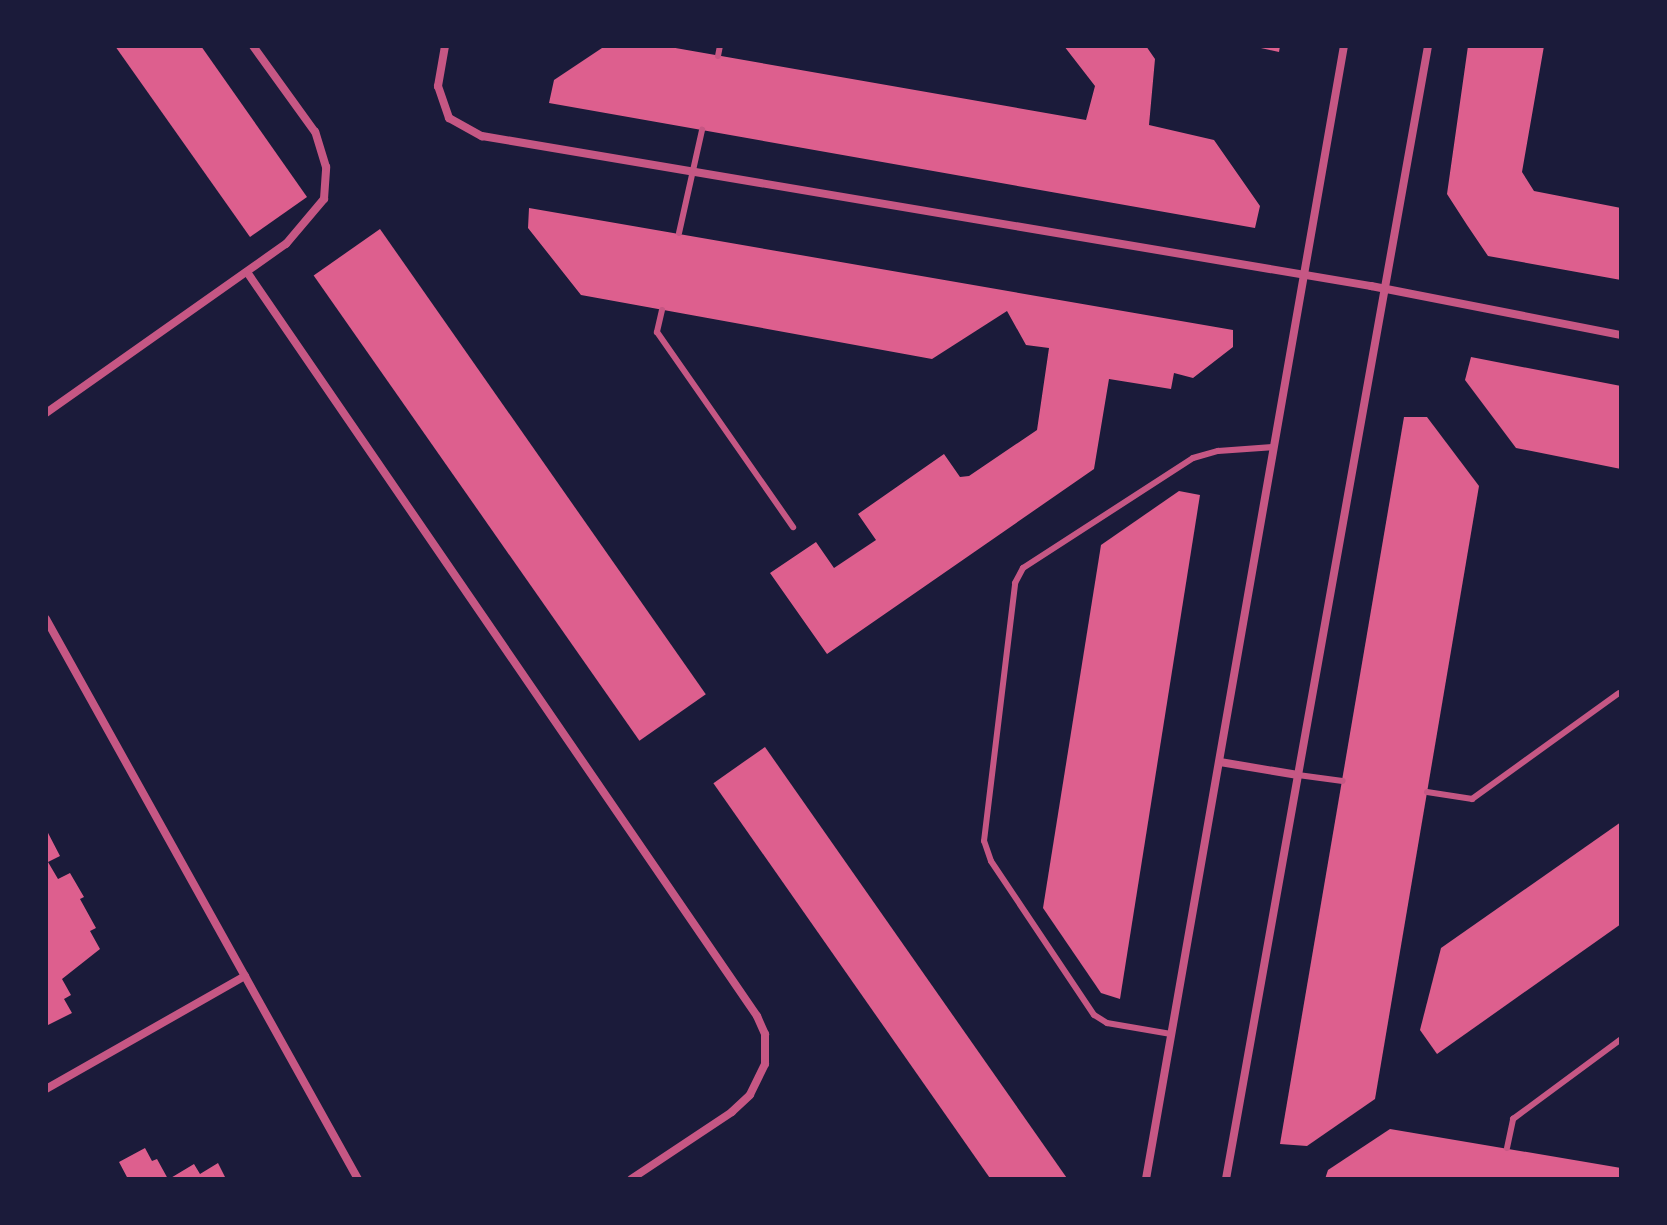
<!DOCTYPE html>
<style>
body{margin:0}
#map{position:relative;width:1667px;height:1225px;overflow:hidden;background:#1b1b3a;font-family:Poppins,sans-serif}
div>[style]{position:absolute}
.building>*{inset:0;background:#dd5f8e;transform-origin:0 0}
.service>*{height:6px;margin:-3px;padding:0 3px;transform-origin:3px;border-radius:3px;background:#c65784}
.minor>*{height:8px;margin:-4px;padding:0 4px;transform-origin:4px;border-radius:4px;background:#c65784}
span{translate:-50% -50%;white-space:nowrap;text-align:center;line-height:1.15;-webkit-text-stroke:6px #1b1b3a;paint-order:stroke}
.frame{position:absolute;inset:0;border:48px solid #1b1b3a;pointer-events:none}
</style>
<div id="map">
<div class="building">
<div style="clip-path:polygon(115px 46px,201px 46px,307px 197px,250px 237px)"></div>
<div style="clip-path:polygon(605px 46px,664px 46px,1086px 120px,1095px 86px,1064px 46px,1146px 46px,1155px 59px,1149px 125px,1214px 140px,1260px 206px,1255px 228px,549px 103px,554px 80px)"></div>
<div style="clip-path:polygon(1252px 46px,1280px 46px,1279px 52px)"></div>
<div style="clip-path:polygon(1468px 46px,1544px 46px,1522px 172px,1534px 191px,1621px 208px,1621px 280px,1488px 256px,1467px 225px,1447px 194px)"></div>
<div style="clip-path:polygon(529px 208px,1233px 330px,1233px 347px,1193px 378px,1174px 373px,1171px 389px,1109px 379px,1094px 469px,827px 654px,770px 573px,816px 542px,834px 568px,876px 540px,858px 514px,944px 454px,960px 477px,969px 476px,1037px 430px,1049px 348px,1026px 345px,1007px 311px,932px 359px,581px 295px,528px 228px)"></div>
<div style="left:380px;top:229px;width:568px;height:81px;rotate:55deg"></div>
<div style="clip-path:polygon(1471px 357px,1621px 386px,1621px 469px,1516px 448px,1465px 380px)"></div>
<div style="clip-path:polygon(1404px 417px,1427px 417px,1479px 486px,1375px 1099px,1307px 1146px,1280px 1144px)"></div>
<div style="clip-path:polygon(1179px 491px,1200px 495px,1120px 999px,1101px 993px,1043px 908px,1101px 545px)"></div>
<div style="left:765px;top:747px;width:525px;height:63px;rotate:55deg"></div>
<div style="clip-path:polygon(1621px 822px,1621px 924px,1437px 1054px,1420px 1030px,1441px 948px)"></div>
<div style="clip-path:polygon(46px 829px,60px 856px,48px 862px,58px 879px,70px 873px,84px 897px,80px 899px,96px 928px,90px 931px,100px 949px,62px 979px,71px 995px,64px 999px,72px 1013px,46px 1026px)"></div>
<div style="clip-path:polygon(1390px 1129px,1621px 1168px,1621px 1179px,1325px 1179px,1328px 1170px)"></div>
<div style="clip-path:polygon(145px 1148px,152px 1161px,157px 1159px,168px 1179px,128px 1179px,119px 1162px)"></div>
<div style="clip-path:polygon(218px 1163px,226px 1179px,169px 1179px,194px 1164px,200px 1174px)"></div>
</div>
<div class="service">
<div style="left:718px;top:56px;width:10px;rotate:-79deg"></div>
<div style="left:679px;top:233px;width:106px;rotate:-77.4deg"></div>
<div style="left:662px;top:310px;width:23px;rotate:103deg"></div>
<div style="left:657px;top:332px;width:238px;rotate:55.1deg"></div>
<div style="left:1298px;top:775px;width:45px;rotate:7.6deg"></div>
<div style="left:1427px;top:792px;width:46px;rotate:8.8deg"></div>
<div style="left:1472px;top:799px;width:181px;rotate:-35.8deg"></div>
<div style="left:1171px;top:1034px;width:65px;rotate:-170.2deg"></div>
<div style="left:1107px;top:1023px;width:15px;rotate:-148deg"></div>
<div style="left:1094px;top:1015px;width:185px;rotate:-123.8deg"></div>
<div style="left:991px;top:861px;width:21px;rotate:-109deg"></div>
<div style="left:984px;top:841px;width:260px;rotate:-83.1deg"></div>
<div style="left:1015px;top:583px;width:17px;rotate:-62deg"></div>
<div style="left:1023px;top:568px;width:202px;rotate:-32.9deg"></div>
<div style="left:1193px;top:458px;width:26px;rotate:-16deg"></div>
<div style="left:1218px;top:451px;width:56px;rotate:-4.1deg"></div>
<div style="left:1507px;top:1148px;width:30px;rotate:-78deg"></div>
<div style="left:1513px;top:1119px;width:134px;rotate:-36.5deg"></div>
</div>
<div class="minor">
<div style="left:445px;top:46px;width:41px;rotate:99.9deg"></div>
<div style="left:438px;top:86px;width:34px;rotate:71deg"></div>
<div style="left:449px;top:118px;width:38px;rotate:29deg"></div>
<div style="left:482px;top:136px;width:902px;rotate:9.58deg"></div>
<div style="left:1371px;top:286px;width:255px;rotate:11.1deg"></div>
<div style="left:247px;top:272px;width:902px;rotate:55.57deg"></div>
<div style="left:757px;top:1016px;width:20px;rotate:66deg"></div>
<div style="left:765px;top:1034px;width:30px;rotate:90deg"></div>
<div style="left:765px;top:1064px;width:34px;rotate:116deg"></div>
<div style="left:750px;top:1095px;width:25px;rotate:137deg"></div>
<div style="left:732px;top:1112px;width:121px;rotate:146.4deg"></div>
<div style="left:46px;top:413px;width:294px;rotate:-35.2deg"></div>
<div style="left:286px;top:244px;width:59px;rotate:-49.8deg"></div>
<div style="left:324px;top:199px;width:32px;rotate:-86deg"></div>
<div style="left:326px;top:167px;width:37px;rotate:-107deg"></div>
<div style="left:315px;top:132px;width:106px;rotate:-125.8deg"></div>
<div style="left:46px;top:619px;width:641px;rotate:60.88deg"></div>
<div style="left:1220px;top:762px;width:79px;rotate:9.5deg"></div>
<div style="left:46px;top:1089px;width:229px;rotate:-29.6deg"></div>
<div style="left:1146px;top:1179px;width:1150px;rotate:-80.09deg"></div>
<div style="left:1226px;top:1179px;width:1151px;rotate:-79.89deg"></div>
</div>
<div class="frame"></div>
</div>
